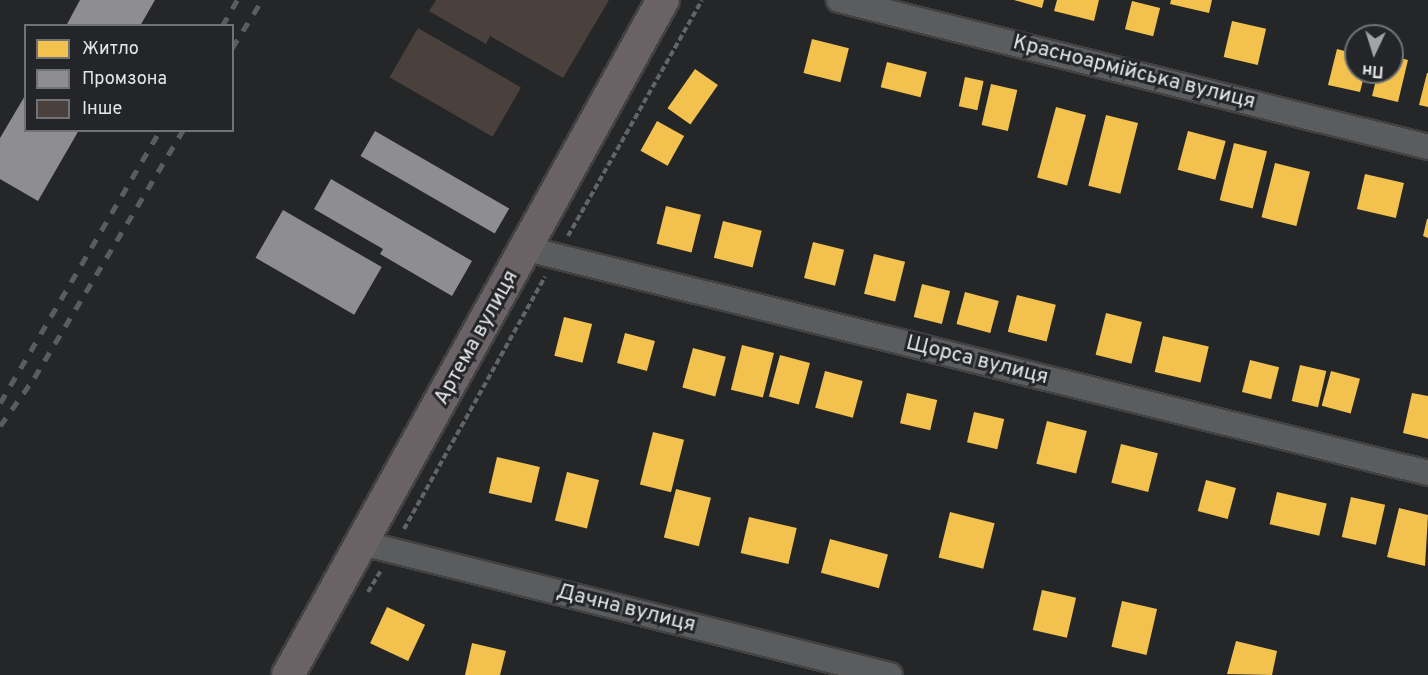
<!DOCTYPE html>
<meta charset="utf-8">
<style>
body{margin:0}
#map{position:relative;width:1428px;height:675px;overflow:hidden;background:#252627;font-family:Overpass,sans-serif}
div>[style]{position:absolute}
.homes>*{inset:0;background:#f2c14e;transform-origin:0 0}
.industry>*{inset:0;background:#8d8d92;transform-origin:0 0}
.building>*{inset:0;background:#4a403c;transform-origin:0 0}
.path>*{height:4px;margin-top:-2px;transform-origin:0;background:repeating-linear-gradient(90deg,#636465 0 6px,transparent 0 9px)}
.roads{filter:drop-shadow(2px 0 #424243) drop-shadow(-2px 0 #424243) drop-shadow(0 2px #424243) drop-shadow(0 -2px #424243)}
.minor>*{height:24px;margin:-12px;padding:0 12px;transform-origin:12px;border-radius:12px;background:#5b5c5d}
.major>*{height:32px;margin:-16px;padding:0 16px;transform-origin:16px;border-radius:16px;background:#6a6264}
.rail>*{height:4.5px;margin-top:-2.25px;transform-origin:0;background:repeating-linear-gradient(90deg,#5b5c5d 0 10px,transparent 0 20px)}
span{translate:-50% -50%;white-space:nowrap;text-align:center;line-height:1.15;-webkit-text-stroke:6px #242528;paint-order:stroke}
.street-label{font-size:21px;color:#e5e6e8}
.legend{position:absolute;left:24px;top:24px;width:210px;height:108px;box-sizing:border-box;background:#242528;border:2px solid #717275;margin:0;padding:8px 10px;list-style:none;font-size:18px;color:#e5e6e8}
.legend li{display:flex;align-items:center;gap:12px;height:30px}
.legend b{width:30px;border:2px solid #717275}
.north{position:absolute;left:1344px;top:24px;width:60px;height:60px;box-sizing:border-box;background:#242528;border:2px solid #717275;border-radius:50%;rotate:184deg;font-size:16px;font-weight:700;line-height:24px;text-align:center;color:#e5e6e8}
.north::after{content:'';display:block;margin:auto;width:21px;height:27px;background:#a2a3a4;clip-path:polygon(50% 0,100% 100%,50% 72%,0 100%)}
</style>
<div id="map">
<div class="homes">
<div style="clip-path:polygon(1014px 0,1044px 0,1042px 8px)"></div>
<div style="clip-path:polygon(1057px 0,1099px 0,1094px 21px,1054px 11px)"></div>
<div style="clip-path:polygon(1171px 0,1212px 0,1209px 13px,1170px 4px)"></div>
<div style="left:1132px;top:1px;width:29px;height:29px;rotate:14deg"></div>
<div style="left:1232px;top:21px;width:35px;height:37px;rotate:13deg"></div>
<div style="left:812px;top:39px;width:38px;height:35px;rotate:14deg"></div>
<div style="clip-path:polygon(1337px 49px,1356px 54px,1356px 72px,1365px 72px,1360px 92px,1328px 85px)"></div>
<div style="clip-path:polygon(1392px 56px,1408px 60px,1398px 102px,1372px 96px,1378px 72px,1392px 72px)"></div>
<div style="left:887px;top:62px;width:41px;height:26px;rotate:14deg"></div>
<div style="left:695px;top:69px;width:28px;height:48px;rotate:35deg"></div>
<div style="clip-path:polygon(1427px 73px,1428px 73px,1428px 107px,1419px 105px)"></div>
<div style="left:965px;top:77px;width:19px;height:30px;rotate:12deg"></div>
<div style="left:991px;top:84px;width:27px;height:42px;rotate:13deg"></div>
<div style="left:1056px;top:107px;width:31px;height:73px;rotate:15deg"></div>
<div style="left:1106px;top:115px;width:33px;height:73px;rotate:14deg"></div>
<div style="left:657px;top:121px;width:31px;height:34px;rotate:29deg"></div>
<div style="left:1188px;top:131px;width:39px;height:40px;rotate:15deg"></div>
<div style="left:1234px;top:143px;width:34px;height:59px;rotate:14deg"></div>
<div style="left:1275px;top:163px;width:36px;height:56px;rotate:14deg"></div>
<div style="left:1365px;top:174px;width:40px;height:36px;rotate:13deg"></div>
<div style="left:666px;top:206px;width:36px;height:39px;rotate:14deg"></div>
<div style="clip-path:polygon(1427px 219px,1428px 219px,1428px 238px,1423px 236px)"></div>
<div style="left:723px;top:221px;width:40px;height:38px;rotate:14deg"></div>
<div style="left:813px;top:242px;width:32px;height:37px;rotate:14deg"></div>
<div style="left:874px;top:254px;width:32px;height:41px;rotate:14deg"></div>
<div style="left:922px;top:284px;width:29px;height:34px;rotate:14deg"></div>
<div style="left:965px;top:292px;width:35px;height:33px;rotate:15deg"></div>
<div style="left:1017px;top:295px;width:40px;height:38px;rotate:14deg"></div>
<div style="left:1106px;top:313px;width:37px;height:43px;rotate:14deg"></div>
<div style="left:564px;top:317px;width:29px;height:40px;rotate:14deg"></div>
<div style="left:625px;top:333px;width:31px;height:31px;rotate:15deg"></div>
<div style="left:1163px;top:336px;width:47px;height:37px;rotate:13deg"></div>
<div style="left:742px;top:345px;width:33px;height:46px;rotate:14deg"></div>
<div style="left:693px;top:348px;width:34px;height:41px;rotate:15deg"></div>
<div style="left:780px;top:355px;width:31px;height:43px;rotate:15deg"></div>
<div style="left:1250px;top:360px;width:30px;height:33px;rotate:14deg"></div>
<div style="left:1300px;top:365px;width:27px;height:37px;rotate:13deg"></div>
<div style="left:825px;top:371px;width:39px;height:38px;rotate:15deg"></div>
<div style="left:1331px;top:371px;width:30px;height:36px;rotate:15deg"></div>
<div style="left:907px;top:393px;width:31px;height:31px;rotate:13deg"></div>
<div style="clip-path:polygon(1412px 393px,1428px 396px,1428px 439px,1403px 433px)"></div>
<div style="left:974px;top:412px;width:31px;height:31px;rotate:13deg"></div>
<div style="left:1047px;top:421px;width:41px;height:44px;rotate:14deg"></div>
<div style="left:653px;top:432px;width:32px;height:54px;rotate:14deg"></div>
<div style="left:1121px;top:444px;width:38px;height:40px;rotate:14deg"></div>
<div style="left:497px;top:457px;width:44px;height:37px;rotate:13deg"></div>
<div style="left:567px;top:472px;width:33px;height:50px;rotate:14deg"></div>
<div style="left:1206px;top:480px;width:31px;height:32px;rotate:15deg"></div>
<div style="left:676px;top:489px;width:36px;height:50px;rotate:14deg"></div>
<div style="left:1277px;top:492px;width:51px;height:33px;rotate:13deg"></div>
<div style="left:1351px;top:497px;width:35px;height:41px;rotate:13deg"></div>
<div style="clip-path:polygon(1399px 508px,1428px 515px,1425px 566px,1387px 557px)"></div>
<div style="left:950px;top:512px;width:46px;height:47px;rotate:14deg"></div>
<div style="left:749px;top:517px;width:49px;height:37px;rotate:13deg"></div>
<div style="left:830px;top:539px;width:60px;height:35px;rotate:15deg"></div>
<div style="left:1042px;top:590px;width:35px;height:41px;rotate:13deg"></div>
<div style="left:1122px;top:601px;width:36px;height:47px;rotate:13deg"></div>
<div style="left:387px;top:607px;width:42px;height:40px;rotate:25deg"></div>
<div style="clip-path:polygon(1236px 641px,1277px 651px,1272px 675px,1227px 674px)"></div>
<div style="clip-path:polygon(472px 643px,506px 651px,500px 675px,465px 675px)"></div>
</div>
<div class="industry">
<div style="clip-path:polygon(80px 0,155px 0,140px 26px,66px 26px)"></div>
<div style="clip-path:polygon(26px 94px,26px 130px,79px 130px,38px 201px,0 179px,0 138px)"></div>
<div style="left:375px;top:131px;width:155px;height:29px;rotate:30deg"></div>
<div style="clip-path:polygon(331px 179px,472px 261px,452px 296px,380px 254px,383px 249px,314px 209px)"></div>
<div style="left:283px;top:210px;width:114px;height:55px;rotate:30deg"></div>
</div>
<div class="building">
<div style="clip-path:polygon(436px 0,609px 0,563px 78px,490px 36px,486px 44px,429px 11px)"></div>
<div style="left:418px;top:28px;width:119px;height:57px;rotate:30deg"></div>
</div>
<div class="path">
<div style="left:568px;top:236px;width:271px;rotate:-60.4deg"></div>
<div style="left:404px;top:529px;width:289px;rotate:-60.8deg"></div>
<div style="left:368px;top:592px;width:26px;rotate:-59deg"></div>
</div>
<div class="roads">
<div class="minor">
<div style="left:839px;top:0;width:607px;rotate:14.01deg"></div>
<div style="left:527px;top:249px;width:928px;rotate:13.96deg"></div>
<div style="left:362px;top:543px;width:544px;rotate:14.04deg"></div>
</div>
<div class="major">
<div style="left:288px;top:675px;width:772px;rotate:-60.95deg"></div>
</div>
</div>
<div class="rail">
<div style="left:222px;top:26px;width:30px;rotate:-60deg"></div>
<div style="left:232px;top:48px;width:57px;rotate:-58deg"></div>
<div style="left:0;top:403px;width:316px;rotate:-59.6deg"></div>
<div style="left:0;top:426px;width:59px;rotate:-54.7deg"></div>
<div style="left:34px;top:378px;width:289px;rotate:-59deg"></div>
</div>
<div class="street-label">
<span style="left:1134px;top:73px;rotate:14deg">Красноармійська вулиця</span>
<span style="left:477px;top:338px;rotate:-61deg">Артема вулиця</span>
<span style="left:977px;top:361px;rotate:14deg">Щорса вулиця</span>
<span style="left:626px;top:609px;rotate:14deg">Дачна вулиця</span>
</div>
<ul class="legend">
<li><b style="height:16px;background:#f2c14e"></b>Житло</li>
<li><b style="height:16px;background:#8d8d92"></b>Промзона</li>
<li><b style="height:16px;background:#4a403c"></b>Інше</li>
</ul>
<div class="north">Пн</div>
</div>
